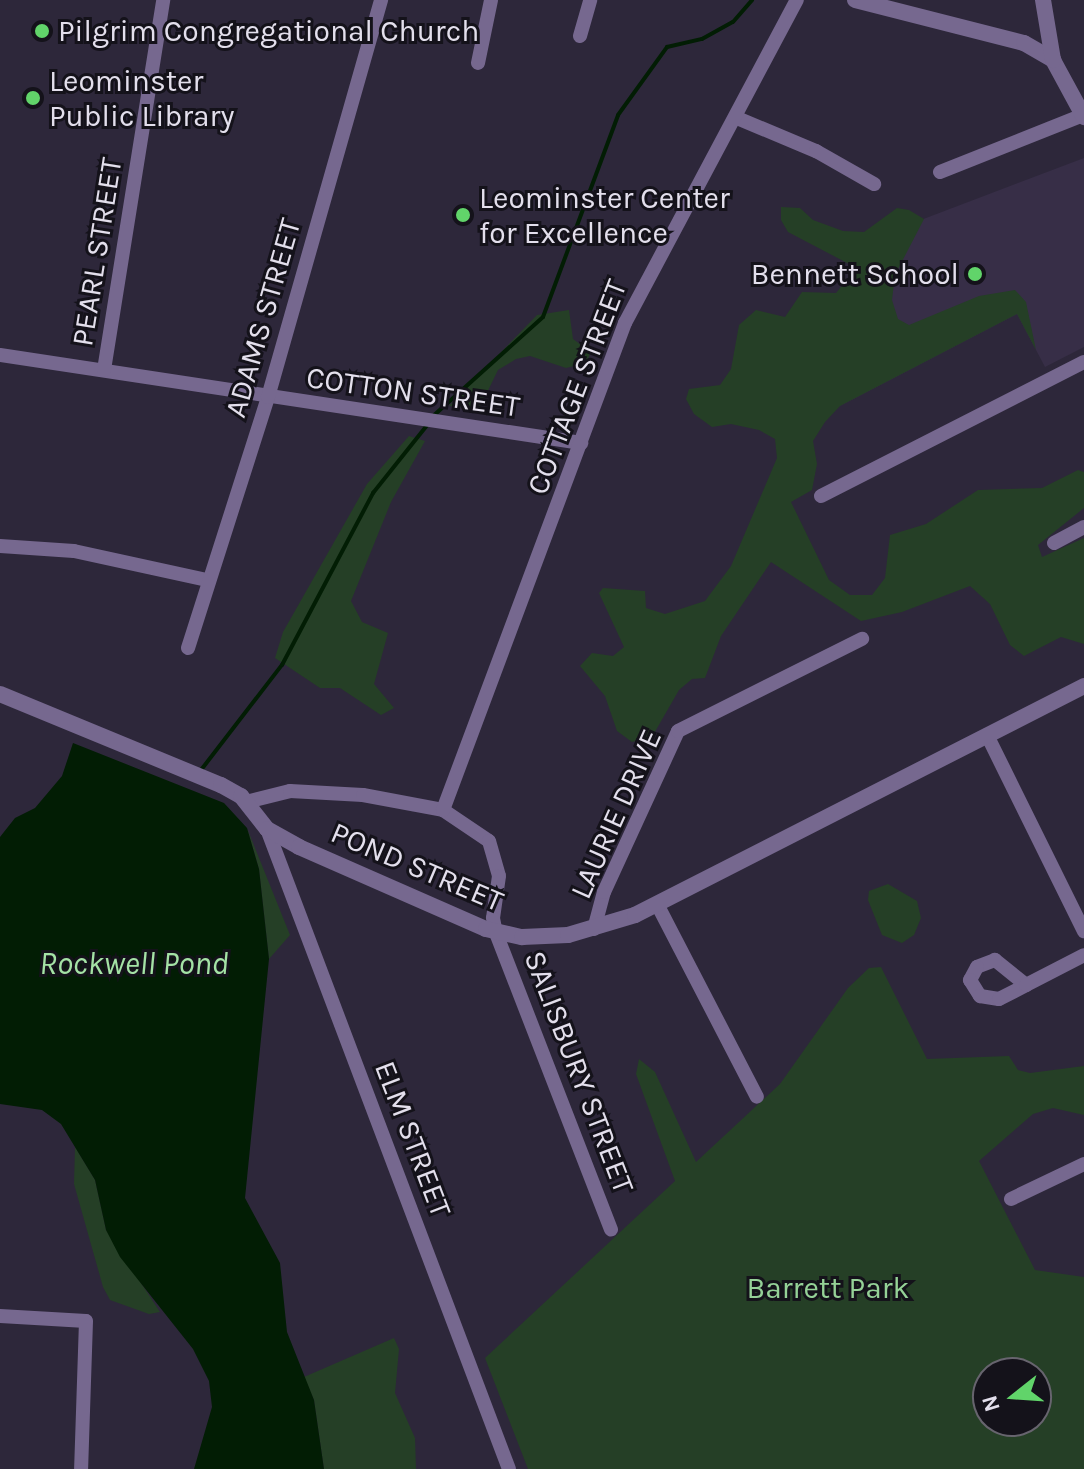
<!DOCTYPE html>
<style>
body{margin:0}
#map{position:relative;width:1084px;height:1469px;overflow:hidden;background:#2d273a;font-family:Karla,sans-serif}
div>[style]{position:absolute}
.built>*{inset:0;background:#372e47}
.green>*{inset:0;background:#253f26}
.water>*{inset:0;background:#021d04}
.stream>*{height:4px;margin:-2px;padding:0 2px;transform-origin:2px;border-radius:2px;background:#021d04}
.minor>*{height:14px;margin:-7px;padding:0 7px;transform-origin:7px;border-radius:7px;background:#76688f}
.tertiary>*{height:16px;margin:-8px;padding:0 8px;transform-origin:8px;border-radius:8px;background:#76688f}
.dots>*{width:22px;height:22px;translate:-50% -50%;box-sizing:border-box;border:4px solid #14121a;border-radius:50%}
span{translate:-50% -50%;white-space:nowrap;text-align:center;line-height:1.15;-webkit-text-stroke:6px #14121a;paint-order:stroke}
.poi-label{font-size:30px;color:#e3dfec}
.left{translate:0 -50%;text-align:left}
.right{translate:-100% -50%;text-align:right}
.street-label{font-size:30px;color:#e3dfec}
.park-label{font-size:30px;color:#95d297}
.water-label{font-size:32px;color:#a4e2a5;font-style:italic}
.north{position:absolute;left:972px;top:1357px;width:80px;height:80px;box-sizing:border-box;background:#14121a;border:2px solid #67646e;border-radius:50%;rotate:253deg;font-size:22px;font-weight:700;line-height:32px;text-align:center;color:#e3dfec}
.north::after{content:'';display:block;margin:auto;width:28px;height:36px;background:#61d46a;clip-path:polygon(50% 0,100% 100%,50% 72%,0 100%)}
</style>
<div id="map">
<div class="built">
<div style="clip-path:polygon(1084px 158px,1084px 347px,1045px 367px,1017px 314px,840px 406px,884px 234px)"></div>
</div>
<div class="green">
<div style="clip-path:polygon(781px 207px,800px 208px,813px 220px,843px 231px,864px 232px,897px 208px,909px 210px,924px 219px,895px 275px,892px 300px,898px 319px,909px 325px,979px 296px,1015px 290px,1026px 302px,1036px 350px,1017px 314px,840px 406px,825px 422px,813px 441px,817px 464px,812px 490px,791px 502px,829px 580px,850px 595px,872px 595px,885px 578px,890px 535px,926px 524px,978px 490px,1042px 488px,1078px 470px,1084px 472px,1084px 508px,1038px 545px,1042px 557px,1084px 538px,1084px 644px,1061px 637px,1024px 656px,1010px 645px,990px 604px,970px 586px,902px 612px,861px 621px,771px 562px,721px 636px,705px 678px,692px 679px,679px 690px,652px 737px,632px 742px,617px 731px,605px 696px,580px 666px,592px 653px,613px 656px,624px 647px,599px 593px,603px 588px,645px 591px,646px 608px,665px 614px,705px 601px,731px 566px,777px 458px,775px 439px,759px 430px,731px 424px,712px 427px,694px 414px,686px 399px,689px 389px,720px 385px,731px 369px,739px 325px,756px 310px,785px 317px,802px 292px,836px 293px,848px 278px,849px 264px,788px 232px,781px 220px)"></div>
<div style="clip-path:polygon(569px 310px,573px 339px,591px 352px,586px 363px,566px 368px,530px 356px,516px 359px,498px 370px,480px 407px,449px 406px,537px 315px)"></div>
<div style="clip-path:polygon(409px 436px,425px 441px,391px 502px,351px 601px,362px 622px,388px 633px,374px 684px,394px 708px,381px 715px,340px 688px,320px 688px,275px 658px,283px 632px,367px 484px)"></div>
<div style="clip-path:polygon(247px 828px,290px 935px,269px 959px,259px 869px)"></div>
<div style="clip-path:polygon(888px 884px,917px 901px,921px 918px,914px 935px,902px 943px,882px 935px,868px 900px,869px 891px)"></div>
<div style="clip-path:polygon(evenodd,881px 967px,927px 1059px,1009px 1056px,1018px 1070px,1030px 1073px,1084px 1066px,1084px 1115px,1053px 1108px,1033px 1114px,979px 1161px,1035px 1270px,1084px 1277px,1084px 1469px,528px 1469px,485px 1358px,675px 1181px,636px 1074px,639px 1059px,655px 1072px,696px 1162px,780px 1084px,848px 988px,869px 968px,881px 967px,988px 1373px,1036px 1373px,1036px 1421px,988px 1421px,988px 1373px)"></div>
<div style="clip-path:polygon(75px 1147px,95px 1180px,106px 1230px,160px 1312px,149px 1314px,110px 1300px,103px 1287px,74px 1184px)"></div>
<div style="clip-path:polygon(394px 1338px,399px 1349px,395px 1393px,415px 1438px,416px 1469px,324px 1469px,314px 1400px,304px 1377px)"></div>
</div>
<div class="water">
<div style="clip-path:polygon(73px 743px,224px 803px,247px 828px,259px 869px,269px 959px,245px 1198px,280px 1263px,287px 1332px,314px 1400px,324px 1469px,194px 1469px,212px 1407px,209px 1381px,193px 1349px,120px 1257px,106px 1230px,95px 1180px,61px 1124px,42px 1110px,0 1104px,0 837px,15px 818px,35px 808px,62px 776px)"></div>
</div>
<div class="stream">
<div style="left:432px;top:417px;width:149px;rotate:-42deg"></div>
<div style="left:543px;top:317px;width:215px;rotate:-69.6deg"></div>
<div style="left:618px;top:115px;width:84px;rotate:-54.2deg"></div>
<div style="left:667px;top:47px;width:36px;rotate:-13deg"></div>
<div style="left:702px;top:39px;width:35px;rotate:-29deg"></div>
<div style="left:733px;top:22px;width:29px;rotate:-49deg"></div>
<div style="left:201px;top:770px;width:133px;rotate:-52.4deg"></div>
<div style="left:282px;top:665px;width:195px;rotate:-62.1deg"></div>
<div style="left:373px;top:493px;width:88px;rotate:-51.4deg"></div>
</div>
<div class="minor">
<div style="left:580px;top:36px;width:37px;rotate:-74deg"></div>
<div style="left:478px;top:63px;width:64px;rotate:-78.3deg"></div>
<div style="left:737px;top:118px;width:86px;rotate:22.7deg"></div>
<div style="left:816px;top:151px;width:67px;rotate:29.6deg"></div>
<div style="left:940px;top:172px;width:154px;rotate:-21.7deg"></div>
<div style="left:0;top:355px;width:588px;rotate:8.61deg"></div>
<div style="left:104px;top:370px;width:375px;rotate:-80.9deg"></div>
<div style="left:821px;top:496px;width:295px;rotate:-27deg"></div>
<div style="left:1054px;top:543px;width:34px;rotate:-28deg"></div>
<div style="left:0;top:546px;width:74px;rotate:3.9deg"></div>
<div style="left:74px;top:551px;width:136px;rotate:12.3deg"></div>
<div style="left:188px;top:648px;width:263px;rotate:-72.3deg"></div>
<div style="left:268px;top:397px;width:413px;rotate:-74.1deg"></div>
<div style="left:987px;top:735px;width:219px;rotate:63.7deg"></div>
<div style="left:246px;top:802px;width:45px;rotate:-14deg"></div>
<div style="left:290px;top:791px;width:73px;rotate:3.1deg"></div>
<div style="left:363px;top:795px;width:81px;rotate:10.6deg"></div>
<div style="left:443px;top:810px;width:55px;rotate:34deg"></div>
<div style="left:489px;top:841px;width:36px;rotate:74deg"></div>
<div style="left:499px;top:876px;width:42px;rotate:98.1deg"></div>
<div style="left:493px;top:918px;width:15px;rotate:79deg"></div>
<div style="left:496px;top:933px;width:318px;rotate:68.8deg"></div>
<div style="left:443px;top:810px;width:520px;rotate:-69.51deg"></div>
<div style="left:625px;top:323px;width:366px;rotate:-62deg"></div>
<div style="left:267px;top:829px;width:684px;rotate:69.29deg"></div>
<div style="left:657px;top:904px;width:217px;rotate:62.6deg"></div>
<div style="left:594px;top:929px;width:38px;rotate:-75deg"></div>
<div style="left:604px;top:892px;width:177px;rotate:-65.3deg"></div>
<div style="left:678px;top:731px;width:206px;rotate:-26.6deg"></div>
<div style="left:1026px;top:985px;width:40px;rotate:-141deg"></div>
<div style="left:995px;top:960px;width:19px;rotate:159deg"></div>
<div style="left:977px;top:967px;width:15px;rotate:118deg"></div>
<div style="left:970px;top:980px;width:19px;rotate:58deg"></div>
<div style="left:980px;top:996px;width:19px;rotate:9deg"></div>
<div style="left:999px;top:999px;width:30px;rotate:-27deg"></div>
<div style="left:1026px;top:985px;width:65px;rotate:-27.3deg"></div>
<div style="left:1011px;top:1199px;width:81px;rotate:-25.6deg"></div>
<div style="left:0;top:1316px;width:86px;rotate:3.3deg"></div>
<div style="left:86px;top:1321px;width:148px;rotate:91.9deg"></div>
</div>
<div class="tertiary">
<div style="left:855px;top:0;width:174px;rotate:14.3deg"></div>
<div style="left:1024px;top:43px;width:34px;rotate:30deg"></div>
<div style="left:1053px;top:60px;width:65px;rotate:61.5deg"></div>
<div style="left:1043px;top:0;width:61px;rotate:80.5deg"></div>
<div style="left:0;top:694px;width:239px;rotate:22.4deg"></div>
<div style="left:221px;top:785px;width:23px;rotate:29deg"></div>
<div style="left:241px;top:796px;width:42px;rotate:51.8deg"></div>
<div style="left:267px;top:829px;width:37px;rotate:29deg"></div>
<div style="left:299px;top:847px;width:204px;rotate:23.7deg"></div>
<div style="left:486px;top:929px;width:37px;rotate:13deg"></div>
<div style="left:522px;top:937px;width:46px;rotate:-2.5deg"></div>
<div style="left:568px;top:935px;width:70px;rotate:-16.6deg"></div>
<div style="left:635px;top:915px;width:504px;rotate:-27.02deg"></div>
</div>
<div class="dots">
<div style="left:42px;top:31px;background:#61d46a"></div>
<div style="left:33px;top:98px;background:#61d46a"></div>
<div style="left:463px;top:215px;background:#61d46a"></div>
<div style="left:975px;top:274px;background:#61d46a"></div>
</div>
<div class="poi-label">
<span class="left" style="left:58px;top:31px">Pilgrim Congregational Church</span>
<span class="left" style="left:49px;top:98px">Leominster<br>Public Library</span>
<span class="left" style="left:479px;top:215px">Leominster Center<br>for Excellence</span>
<span class="right" style="left:959px;top:274px">Bennett School</span>
</div>
<div class="street-label">
<span style="left:97px;top:252px;rotate:-81deg">PEARL STREET</span>
<span style="left:263px;top:318px;rotate:-74deg">ADAMS STREET</span>
<span style="left:577px;top:387px;rotate:-69deg">COTTAGE STREET</span>
<span style="left:413px;top:392px;rotate:8deg">COTTON STREET</span>
<span style="left:616px;top:814px;rotate:-66deg">LAURIE DRIVE</span>
<span style="left:417px;top:867px;rotate:23deg">POND STREET</span>
<span style="left:579px;top:1072px;rotate:69deg">SALISBURY STREET</span>
<span style="left:413px;top:1139px;rotate:69deg">ELM STREET</span>
</div>
<div class="park-label">
<span style="left:828px;top:1288px">Barrett Park</span>
</div>
<div class="water-label">
<span style="left:134px;top:964px">Rockwell Pond</span>
</div>
<div class="north">N</div>
</div>
